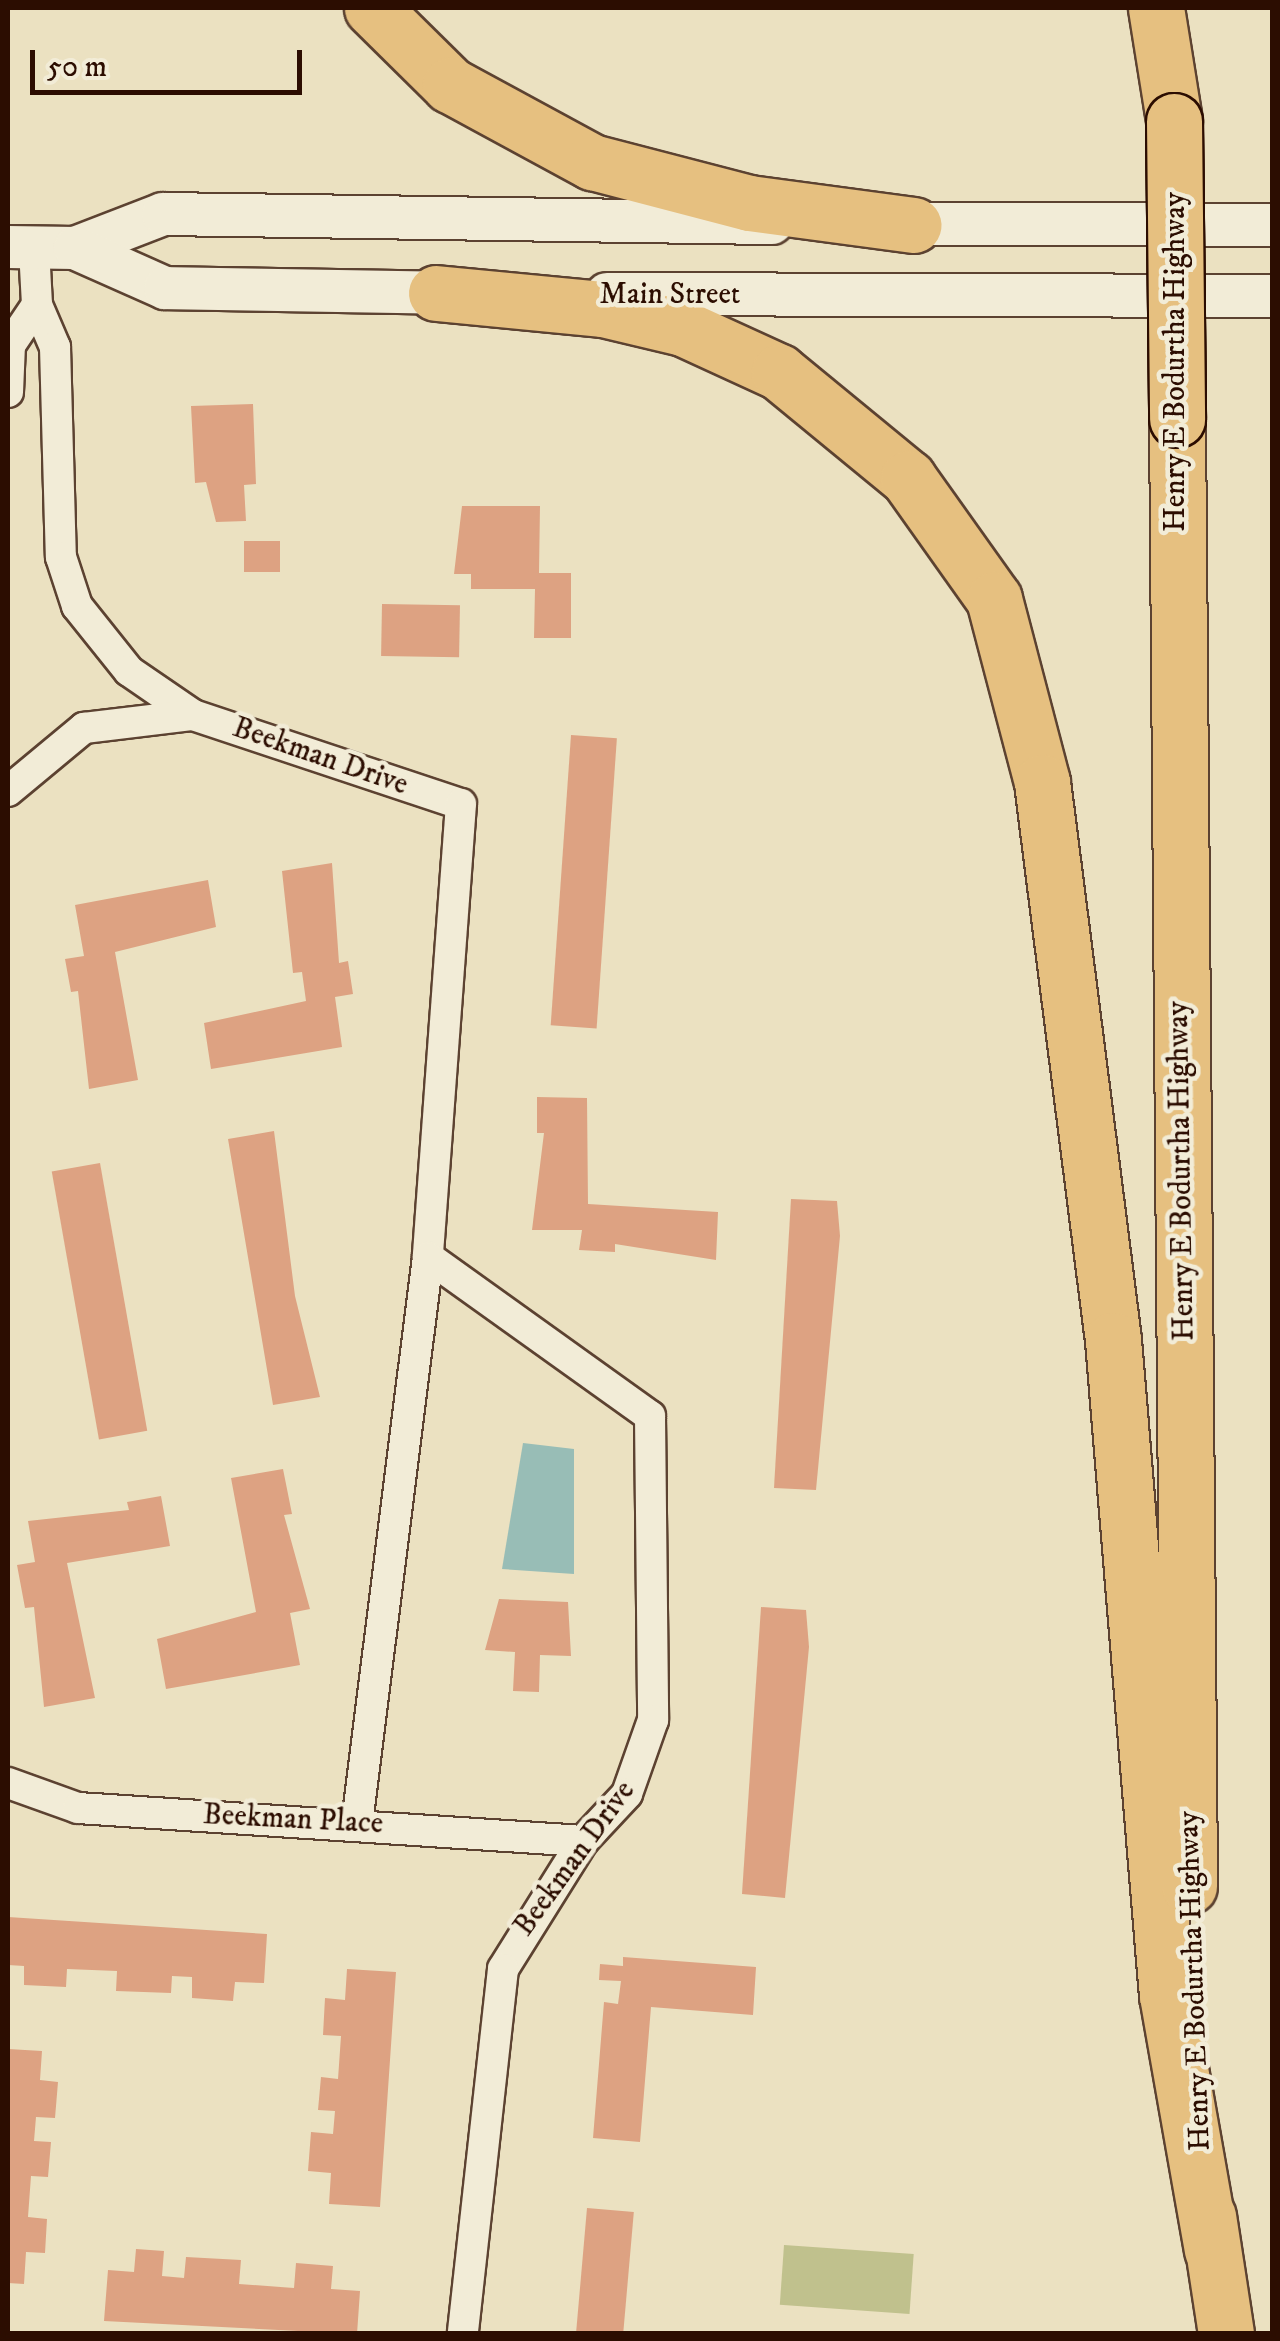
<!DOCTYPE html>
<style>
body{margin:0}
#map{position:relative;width:1280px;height:2341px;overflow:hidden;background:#ebe1c1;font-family:"IM FELL DW Pica",serif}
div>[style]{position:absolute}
.green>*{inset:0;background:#c0c18d;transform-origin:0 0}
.water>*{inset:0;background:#98bdb6}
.building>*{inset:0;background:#dda282;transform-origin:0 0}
.roads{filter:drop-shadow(2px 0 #5c4231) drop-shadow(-2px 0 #5c4231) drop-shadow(0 2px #5c4231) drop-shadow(0 -2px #5c4231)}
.minor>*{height:30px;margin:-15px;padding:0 15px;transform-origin:15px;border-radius:15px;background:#f2ecd7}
.secondary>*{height:42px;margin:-21px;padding:0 21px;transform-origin:21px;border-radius:21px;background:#f2ecd7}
.motorway>*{height:55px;margin:-27.5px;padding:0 27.5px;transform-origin:27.5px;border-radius:27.5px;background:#e6c080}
.bridges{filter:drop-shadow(2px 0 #2c0d01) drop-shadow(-2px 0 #2c0d01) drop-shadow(0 2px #2c0d01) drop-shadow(0 -2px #2c0d01)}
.motorway-bridge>*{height:55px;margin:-27.5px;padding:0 27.5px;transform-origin:27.5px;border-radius:27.5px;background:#e6c080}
span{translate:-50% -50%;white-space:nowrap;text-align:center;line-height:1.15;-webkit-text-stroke:9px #f2ecd7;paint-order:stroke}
.street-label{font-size:30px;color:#2c0d01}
.frame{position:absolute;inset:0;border:10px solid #2c0d01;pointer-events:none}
.scale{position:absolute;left:30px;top:50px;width:272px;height:45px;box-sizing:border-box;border:5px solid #2c0d01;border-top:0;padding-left:12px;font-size:30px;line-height:35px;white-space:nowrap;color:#2c0d01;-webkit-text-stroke:8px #f2ecd7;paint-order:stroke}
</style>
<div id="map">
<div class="green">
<div style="left:784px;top:2245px;width:130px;height:60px;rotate:4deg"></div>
</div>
<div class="water">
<div style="clip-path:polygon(523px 1443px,574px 1449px,574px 1574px,502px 1569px)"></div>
</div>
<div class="building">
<div style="clip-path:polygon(253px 404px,256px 484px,244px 485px,246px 521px,216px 522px,206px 482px,195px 483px,191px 406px)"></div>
<div style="clip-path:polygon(462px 506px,540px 506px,539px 573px,571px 573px,571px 638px,534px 638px,535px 589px,471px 589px,471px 574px,454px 574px)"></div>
<div style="left:244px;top:541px;width:36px;height:31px"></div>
<div style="left:382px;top:604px;width:78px;height:52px;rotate:1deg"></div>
<div style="left:571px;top:735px;width:46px;height:291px;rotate:4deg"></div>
<div style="clip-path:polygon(332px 863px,339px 963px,348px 961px,353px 994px,335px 997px,342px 1047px,211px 1069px,204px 1023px,306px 1001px,302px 972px,293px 973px,282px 871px)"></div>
<div style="clip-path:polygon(208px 880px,216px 927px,115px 952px,138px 1080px,89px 1089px,78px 991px,71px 992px,65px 959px,84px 956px,75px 905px)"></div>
<div style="clip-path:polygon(537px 1097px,587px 1098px,588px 1204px,718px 1212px,716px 1260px,615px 1244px,615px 1252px,579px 1250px,582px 1230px,532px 1230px,544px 1133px,537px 1133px)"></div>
<div style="clip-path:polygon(274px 1131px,295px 1296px,320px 1397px,273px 1405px,228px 1139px)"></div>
<div style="left:100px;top:1163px;width:272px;height:49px;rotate:80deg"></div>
<div style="clip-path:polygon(791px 1199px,837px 1201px,840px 1236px,816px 1490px,774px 1488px)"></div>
<div style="clip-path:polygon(283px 1469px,292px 1514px,284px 1515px,310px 1609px,290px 1613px,300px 1665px,166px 1689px,157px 1639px,256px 1612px,231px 1478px)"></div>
<div style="clip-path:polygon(161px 1496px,170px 1546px,67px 1563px,95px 1698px,44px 1707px,34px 1607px,25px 1608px,17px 1565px,35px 1562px,28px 1521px,129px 1510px,127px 1502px)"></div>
<div style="clip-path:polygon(499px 1599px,568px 1602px,571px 1656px,540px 1655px,539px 1692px,513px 1691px,515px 1652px,485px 1650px)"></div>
<div style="clip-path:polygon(761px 1607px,806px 1610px,809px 1647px,785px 1898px,742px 1894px)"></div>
<div style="clip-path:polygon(8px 1917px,267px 1934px,264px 1983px,235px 1982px,233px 2001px,192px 1998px,192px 1977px,172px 1976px,171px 1993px,116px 1991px,117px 1971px,67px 1969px,66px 1987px,24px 1985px,24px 1966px,8px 1965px)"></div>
<div style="clip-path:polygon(623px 1957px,756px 1967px,753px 2015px,651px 2007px,640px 2142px,593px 2138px,604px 2002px,618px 2004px,621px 1981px,599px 1980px,600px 1964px,623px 1966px)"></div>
<div style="clip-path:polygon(347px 1969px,396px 1972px,380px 2207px,329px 2204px,331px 2173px,308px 2171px,311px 2132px,333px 2134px,335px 2111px,318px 2110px,321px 2077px,338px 2079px,341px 2036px,323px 2035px,325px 1998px,345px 2000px)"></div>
<div style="clip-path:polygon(8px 2049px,42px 2051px,40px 2080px,58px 2082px,55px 2118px,36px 2117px,34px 2141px,51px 2142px,48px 2177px,31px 2176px,28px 2217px,47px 2219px,45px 2253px,26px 2252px,24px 2284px,8px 2283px)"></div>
<div style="left:587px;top:2208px;width:47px;height:126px;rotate:5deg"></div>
<div style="clip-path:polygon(136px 2249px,164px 2251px,162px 2276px,184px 2278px,186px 2257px,241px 2260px,239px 2284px,294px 2288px,296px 2263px,333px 2266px,331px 2289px,360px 2291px,357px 2334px,104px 2321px,108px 2270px,134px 2272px)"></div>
</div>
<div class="roads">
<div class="minor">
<div style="left:34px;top:249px;width:56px;rotate:86.9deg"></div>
<div style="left:37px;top:305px;width:46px;rotate:66.8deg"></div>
<div style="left:55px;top:347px;width:210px;rotate:88.4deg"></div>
<div style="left:61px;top:557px;width:52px;rotate:71.9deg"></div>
<div style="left:77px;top:606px;width:83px;rotate:51.3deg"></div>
<div style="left:129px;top:671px;width:78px;rotate:34.5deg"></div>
<div style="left:193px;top:715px;width:282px;rotate:18.4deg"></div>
<div style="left:461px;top:804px;width:454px;rotate:94.2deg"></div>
<div style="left:428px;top:1257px;width:273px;rotate:35.6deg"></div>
<div style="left:650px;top:1416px;width:304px;rotate:89.4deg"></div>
<div style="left:653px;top:1720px;width:78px;rotate:109.4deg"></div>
<div style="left:627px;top:1794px;width:64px;rotate:133.1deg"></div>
<div style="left:583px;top:1841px;width:151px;rotate:122deg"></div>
<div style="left:503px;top:1969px;width:367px;rotate:96.3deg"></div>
<div style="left:8px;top:392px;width:47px;rotate:-87.6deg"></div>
<div style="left:10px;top:345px;width:48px;rotate:-56deg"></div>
<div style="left:8px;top:791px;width:99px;rotate:-39.7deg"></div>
<div style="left:84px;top:728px;width:110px;rotate:-6.8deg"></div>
<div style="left:8px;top:1783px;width:74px;rotate:19.7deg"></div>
<div style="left:78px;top:1808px;width:506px;rotate:3.74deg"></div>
<div style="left:357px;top:1823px;width:570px;rotate:-82.85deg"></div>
</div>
<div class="secondary">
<div style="left:883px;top:224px;width:389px;rotate:0.1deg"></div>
<div style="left:8px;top:247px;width:67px;rotate:0.9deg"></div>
<div style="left:75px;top:248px;width:94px;rotate:-21.1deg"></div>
<div style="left:163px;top:214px;width:609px;rotate:0.85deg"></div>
<div style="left:75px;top:248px;width:98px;rotate:24deg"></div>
<div style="left:165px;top:288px;width:301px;rotate:1deg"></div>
<div style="left:607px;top:294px;width:665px;rotate:0.17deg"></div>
</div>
<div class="motorway">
<div style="left:372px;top:8px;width:110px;rotate:44.6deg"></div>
<div style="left:450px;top:85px;width:162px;rotate:28.5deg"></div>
<div style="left:592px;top:162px;width:162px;rotate:14.6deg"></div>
<div style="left:749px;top:203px;width:166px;rotate:7.6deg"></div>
<div style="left:1156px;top:8px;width:114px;rotate:80.9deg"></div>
<div style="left:436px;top:293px;width:168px;rotate:5.5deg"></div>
<div style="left:603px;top:309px;width:82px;rotate:13.4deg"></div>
<div style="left:683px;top:328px;width:106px;rotate:24.6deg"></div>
<div style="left:779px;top:372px;width:167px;rotate:39.4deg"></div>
<div style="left:908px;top:478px;width:148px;rotate:54.6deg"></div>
<div style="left:994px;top:599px;width:189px;rotate:75.3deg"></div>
<div style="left:1042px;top:782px;width:562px;rotate:82.75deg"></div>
<div style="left:1113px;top:1340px;width:657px;rotate:85.29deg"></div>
<div style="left:1167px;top:1995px;width:259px;rotate:80deg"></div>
<div style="left:1177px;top:419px;width:1467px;rotate:89.53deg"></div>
<div style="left:1208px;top:2216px;width:119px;rotate:81.3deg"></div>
</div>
</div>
<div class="bridges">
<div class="motorway-bridge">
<div style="left:1174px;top:121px;width:298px;rotate:89.4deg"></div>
</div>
</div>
<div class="street-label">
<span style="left:670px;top:295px">Main Street</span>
<span style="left:1176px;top:362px;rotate:-90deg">Henry E Bodurtha Highway</span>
<span style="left:320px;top:757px;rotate:19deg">Beekman Drive</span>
<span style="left:1182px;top:1171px;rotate:-91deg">Henry E Bodurtha Highway</span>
<span style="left:293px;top:1820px;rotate:3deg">Beekman Place</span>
<span style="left:575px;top:1859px;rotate:-54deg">Beekman Drive</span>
<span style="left:1195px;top:1981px;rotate:-92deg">Henry E Bodurtha Highway</span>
</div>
<div class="frame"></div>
<div class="scale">50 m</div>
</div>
